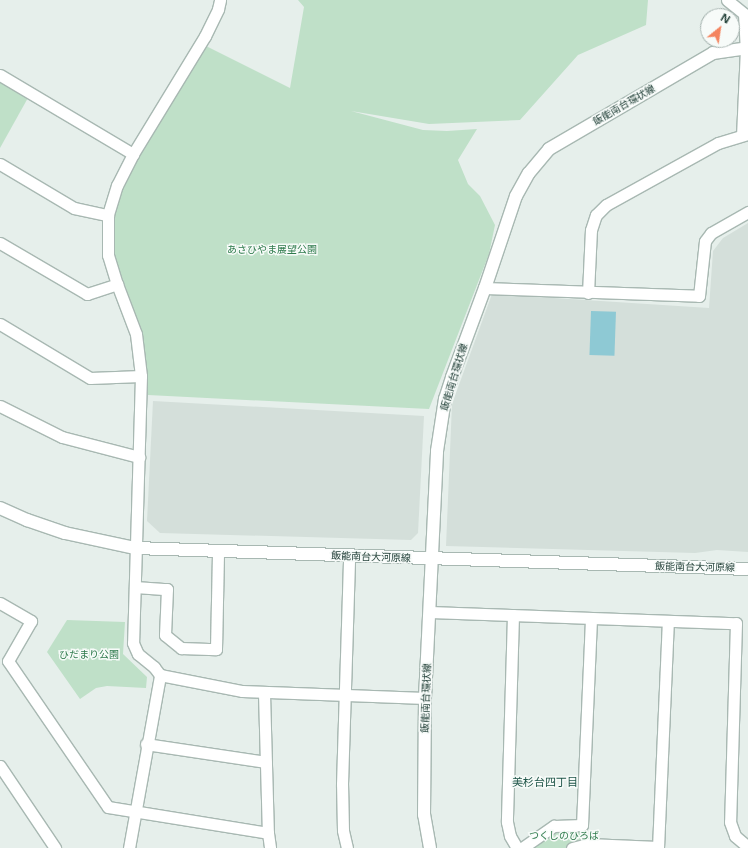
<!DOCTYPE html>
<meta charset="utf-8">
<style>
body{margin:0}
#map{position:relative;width:748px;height:848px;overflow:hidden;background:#e6efeb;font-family:"Noto Sans","Noto Sans JP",sans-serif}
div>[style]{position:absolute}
.built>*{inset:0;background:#d4dfda}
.green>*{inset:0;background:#bfe0c8}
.water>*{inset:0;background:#8ec9d4;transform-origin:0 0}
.roads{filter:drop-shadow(1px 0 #a8b8b2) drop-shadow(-1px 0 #a8b8b2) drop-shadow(0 1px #a8b8b2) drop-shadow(0 -1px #a8b8b2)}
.street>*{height:11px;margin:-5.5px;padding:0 5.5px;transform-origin:5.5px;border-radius:5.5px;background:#fff}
.secondary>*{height:12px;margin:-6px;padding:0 6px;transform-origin:6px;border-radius:6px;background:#fff}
span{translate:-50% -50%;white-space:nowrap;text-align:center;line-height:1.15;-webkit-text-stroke:3px #f7fbf9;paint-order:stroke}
.street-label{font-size:10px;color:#24423a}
.park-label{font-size:10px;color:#2d7a4b}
.neighbourhood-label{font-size:11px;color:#1f5548}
.north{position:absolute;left:700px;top:8px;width:40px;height:40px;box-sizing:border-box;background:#f7fbf9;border:1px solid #a3b1ad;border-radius:50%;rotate:30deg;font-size:11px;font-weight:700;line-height:16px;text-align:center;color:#24423a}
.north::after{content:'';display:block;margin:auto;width:14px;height:18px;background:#f4845f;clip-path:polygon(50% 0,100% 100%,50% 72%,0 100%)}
</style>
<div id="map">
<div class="built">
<div style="clip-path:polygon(748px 223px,748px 552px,717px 550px,695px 553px,446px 546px,452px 404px,492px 294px,709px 308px,713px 251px,723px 238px)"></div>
<div style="clip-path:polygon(153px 401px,424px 416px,418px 533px,411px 540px,160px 533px,147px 521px)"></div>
</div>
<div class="green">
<div style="clip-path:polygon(298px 0,648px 0,646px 25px,578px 55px,520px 120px,429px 124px,351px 111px,423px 130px,447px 131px,477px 129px,458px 160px,468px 184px,480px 196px,495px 225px,489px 254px,429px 409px,148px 395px,143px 348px,136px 316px,115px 258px,113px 243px,113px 221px,122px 189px,132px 167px,204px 45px,290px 88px,304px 7px)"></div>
<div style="clip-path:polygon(0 80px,29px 96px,0 148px)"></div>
<div style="clip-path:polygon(67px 620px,125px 622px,123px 654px,147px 677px,146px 688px,107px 686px,96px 688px,80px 699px,47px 652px)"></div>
<div style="clip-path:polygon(582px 825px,581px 844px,572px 848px,522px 848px,554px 826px)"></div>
</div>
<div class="water">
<div style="left:591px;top:311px;width:25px;height:44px;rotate:2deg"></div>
</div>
<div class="roads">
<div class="street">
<div style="left:727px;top:0;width:22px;rotate:39deg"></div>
<div style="left:744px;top:14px;width:34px;rotate:87deg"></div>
<div style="left:746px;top:48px;width:87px;rotate:92.6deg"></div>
<div style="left:0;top:75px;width:155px;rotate:30.7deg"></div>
<div style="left:133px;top:154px;width:35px;rotate:117deg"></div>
<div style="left:117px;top:185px;width:31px;rotate:107deg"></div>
<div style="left:108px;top:215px;width:40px;rotate:90deg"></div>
<div style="left:108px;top:255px;width:30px;rotate:73deg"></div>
<div style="left:117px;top:284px;width:53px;rotate:69.2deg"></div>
<div style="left:136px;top:334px;width:42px;rotate:83.2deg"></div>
<div style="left:141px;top:376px;width:267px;rotate:91.7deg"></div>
<div style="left:133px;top:643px;width:12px;rotate:66deg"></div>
<div style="left:138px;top:654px;width:21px;rotate:39deg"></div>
<div style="left:154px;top:667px;width:10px;rotate:53deg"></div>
<div style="left:160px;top:675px;width:84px;rotate:11deg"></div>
<div style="left:242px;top:691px;width:183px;rotate:2.2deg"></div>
<div style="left:133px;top:154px;width:138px;rotate:-58.6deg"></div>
<div style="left:205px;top:36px;width:30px;rotate:-64deg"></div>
<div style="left:218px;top:9px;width:9px;rotate:-77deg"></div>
<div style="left:0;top:164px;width:86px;rotate:30.7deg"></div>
<div style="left:74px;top:208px;width:35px;rotate:12deg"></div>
<div style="left:0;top:243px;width:101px;rotate:30.4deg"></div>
<div style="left:87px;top:294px;width:32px;rotate:-18deg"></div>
<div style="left:485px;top:288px;width:214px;rotate:2.1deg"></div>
<div style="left:699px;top:296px;width:55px;rotate:-83.8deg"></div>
<div style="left:705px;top:241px;width:10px;rotate:-53deg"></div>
<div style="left:711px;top:233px;width:43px;rotate:-29.6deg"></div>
<div style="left:588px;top:293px;width:63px;rotate:-87.3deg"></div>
<div style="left:591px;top:230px;width:16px;rotate:-72deg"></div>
<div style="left:596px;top:215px;width:14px;rotate:-45deg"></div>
<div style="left:606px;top:205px;width:128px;rotate:-29deg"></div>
<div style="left:718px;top:143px;width:31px;rotate:-17deg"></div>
<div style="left:0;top:324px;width:105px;rotate:31deg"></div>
<div style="left:90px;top:378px;width:51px;rotate:-2.2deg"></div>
<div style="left:0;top:406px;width:69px;rotate:26.6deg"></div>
<div style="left:62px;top:437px;width:80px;rotate:14.6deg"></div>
<div style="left:135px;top:587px;width:32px;rotate:4deg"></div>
<div style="left:167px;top:589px;width:46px;rotate:92.5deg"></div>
<div style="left:165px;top:635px;width:21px;rotate:39deg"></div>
<div style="left:181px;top:648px;width:35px;rotate:2deg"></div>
<div style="left:216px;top:649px;width:98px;rotate:-88.8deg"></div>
<div style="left:0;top:603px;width:36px;rotate:30deg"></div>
<div style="left:31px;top:621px;width:46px;rotate:119.9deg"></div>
<div style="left:8px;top:661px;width:177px;rotate:55.6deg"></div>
<div style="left:108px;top:807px;width:162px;rotate:9.2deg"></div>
<div style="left:429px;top:612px;width:307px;rotate:2.1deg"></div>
<div style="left:736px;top:623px;width:199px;rotate:91.7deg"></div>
<div style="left:730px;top:822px;width:15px;rotate:70deg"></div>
<div style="left:735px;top:836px;width:17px;rotate:40deg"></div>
<div style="left:513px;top:615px;width:207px;rotate:91.7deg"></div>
<div style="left:507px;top:822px;width:14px;rotate:78deg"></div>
<div style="left:510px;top:836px;width:14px;rotate:60deg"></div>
<div style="left:264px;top:693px;width:140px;rotate:88.4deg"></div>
<div style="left:268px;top:833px;width:15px;rotate:82deg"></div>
<div style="left:146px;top:744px;width:121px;rotate:8.5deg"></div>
<div style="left:0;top:766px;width:99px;rotate:56.1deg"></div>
<div style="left:129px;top:848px;width:176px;rotate:-79.8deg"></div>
<div style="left:347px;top:848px;width:18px;rotate:-103deg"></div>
<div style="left:343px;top:830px;width:46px;rotate:-91.2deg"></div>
<div style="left:342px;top:784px;width:228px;rotate:-88.2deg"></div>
<div style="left:522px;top:848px;width:39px;rotate:-35deg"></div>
<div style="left:554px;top:826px;width:28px;rotate:-2deg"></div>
<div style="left:582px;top:825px;width:207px;rotate:-87.5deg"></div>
<div style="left:572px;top:848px;width:16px;rotate:-14deg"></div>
<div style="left:588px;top:844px;width:70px;rotate:2.5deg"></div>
<div style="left:658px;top:848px;width:227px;rotate:-87.5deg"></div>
</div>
<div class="secondary">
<div style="left:0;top:508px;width:30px;rotate:24deg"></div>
<div style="left:27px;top:520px;width:40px;rotate:18.9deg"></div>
<div style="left:65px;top:533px;width:72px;rotate:12.1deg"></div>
<div style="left:135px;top:548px;width:613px;rotate:1.96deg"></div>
<div style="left:430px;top:848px;width:34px;rotate:-100deg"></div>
<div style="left:424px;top:815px;width:117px;rotate:-89.5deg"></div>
<div style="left:425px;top:698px;width:247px;rotate:-87.2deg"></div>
<div style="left:437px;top:451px;width:53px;rotate:-81.3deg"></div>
<div style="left:445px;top:399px;width:23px;rotate:-72deg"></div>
<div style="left:452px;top:377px;width:95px;rotate:-69.7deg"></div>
<div style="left:485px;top:288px;width:97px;rotate:-71.4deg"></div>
<div style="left:516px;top:196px;width:26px;rotate:-61deg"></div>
<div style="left:529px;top:173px;width:31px;rotate:-50deg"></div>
<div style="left:549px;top:149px;width:190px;rotate:-30.3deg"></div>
<div style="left:713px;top:53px;width:35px;rotate:-8deg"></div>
</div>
</div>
<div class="street-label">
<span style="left:624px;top:105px;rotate:-30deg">飯能南台環状線</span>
<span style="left:454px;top:377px;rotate:-73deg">飯能南台環状線</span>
<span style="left:371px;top:557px;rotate:2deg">飯能南台大河原線</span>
<span style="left:695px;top:567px;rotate:1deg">飯能南台大河原線</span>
<span style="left:426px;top:698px;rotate:-88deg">飯能南台環状線</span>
</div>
<div class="park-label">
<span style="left:272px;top:250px">あさひやま展望公園</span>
<span style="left:89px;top:655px">ひだまり公園</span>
<span style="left:564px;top:836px">つくしのひろば</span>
</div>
<div class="neighbourhood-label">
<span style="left:545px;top:782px">美杉台四丁目</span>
</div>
<div class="north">N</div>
</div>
